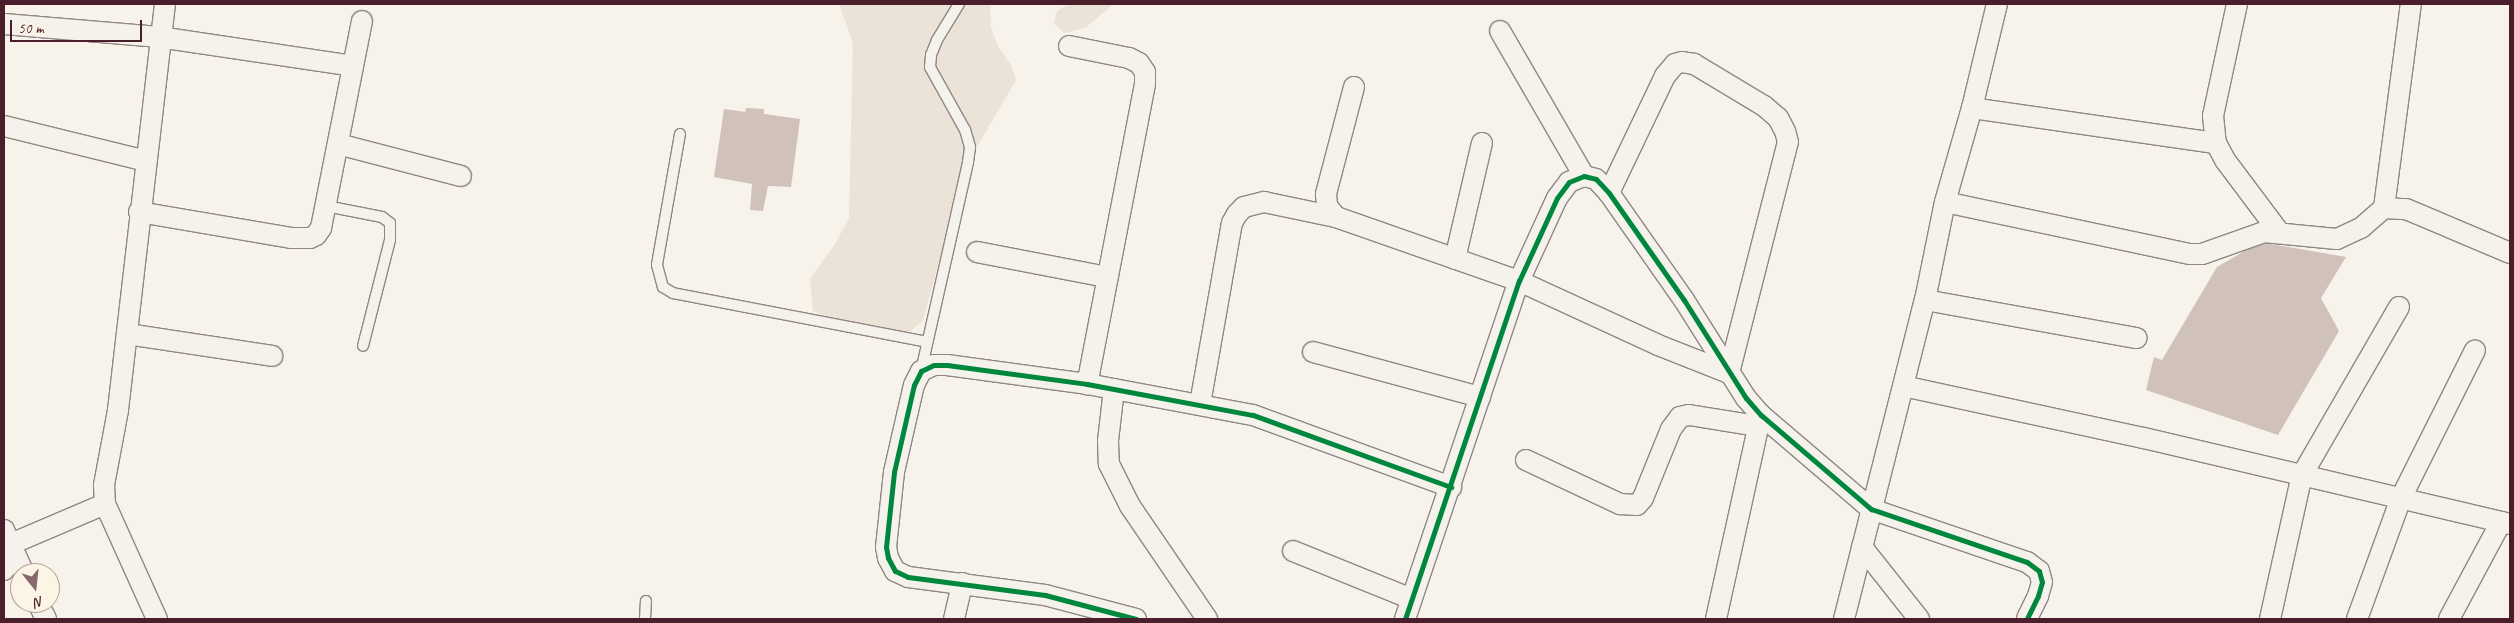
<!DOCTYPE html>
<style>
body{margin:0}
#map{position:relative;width:2514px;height:623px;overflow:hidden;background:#f7f3ea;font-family:Caveat,sans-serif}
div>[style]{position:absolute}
.green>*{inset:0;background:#ebe2d8}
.water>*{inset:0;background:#d0c1ba}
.roads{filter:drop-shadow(1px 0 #908684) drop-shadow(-1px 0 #908684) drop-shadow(0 1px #908684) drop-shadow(0 -1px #908684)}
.lane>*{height:10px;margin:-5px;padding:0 5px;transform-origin:5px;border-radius:5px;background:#f5f2ec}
.street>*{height:20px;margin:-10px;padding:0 10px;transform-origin:10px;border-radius:10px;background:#f5f2ec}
.cycleway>*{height:5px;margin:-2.5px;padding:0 2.5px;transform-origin:2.5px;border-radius:2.5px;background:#00873e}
span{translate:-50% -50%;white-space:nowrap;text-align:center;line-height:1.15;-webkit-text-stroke:5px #fcf5e5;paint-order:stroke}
.frame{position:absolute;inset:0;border:5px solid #4a1f2b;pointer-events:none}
.north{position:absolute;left:10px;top:563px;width:50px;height:50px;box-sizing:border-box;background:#fcf5e5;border:1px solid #b59f9b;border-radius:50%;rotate:164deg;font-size:14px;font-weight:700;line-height:20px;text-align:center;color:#4a1f2b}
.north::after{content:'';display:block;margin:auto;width:18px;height:22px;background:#87696e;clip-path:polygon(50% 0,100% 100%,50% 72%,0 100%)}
.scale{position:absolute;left:10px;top:20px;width:132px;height:22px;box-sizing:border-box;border:2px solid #4a1f2b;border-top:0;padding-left:6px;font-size:15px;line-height:18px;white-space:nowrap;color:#4a1f2b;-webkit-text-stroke:4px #fcf5e5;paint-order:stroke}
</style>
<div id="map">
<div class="green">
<div style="clip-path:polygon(839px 4px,990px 4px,991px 28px,998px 46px,1011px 65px,1016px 80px,974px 152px,967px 178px,963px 208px,938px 265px,923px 321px,908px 333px,843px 323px,813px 311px,810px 279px,835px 244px,849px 218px,853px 43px)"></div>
<div style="clip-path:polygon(1069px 4px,1114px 4px,1085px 28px,1064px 33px,1054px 23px,1057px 11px)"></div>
</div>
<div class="water">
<div style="clip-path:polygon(746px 108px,764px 109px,764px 114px,800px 119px,791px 187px,768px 186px,763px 211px,750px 210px,752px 184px,714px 177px,724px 109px,745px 112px)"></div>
<div style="clip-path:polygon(2260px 242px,2346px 257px,2321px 298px,2339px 331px,2278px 435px,2146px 390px,2154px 357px,2162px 360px,2217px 267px)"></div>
</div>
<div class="roads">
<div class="lane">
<div style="left:680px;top:134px;width:133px;rotate:100deg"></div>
<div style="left:657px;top:265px;width:23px;rotate:75deg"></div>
<div style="left:663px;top:287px;width:12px;rotate:31deg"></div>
<div style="left:673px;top:293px;width:259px;rotate:10.9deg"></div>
<div style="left:326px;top:206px;width:57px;rotate:11.1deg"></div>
<div style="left:382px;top:217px;width:10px;rotate:37deg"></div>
<div style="left:390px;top:223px;width:17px;rotate:90deg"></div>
<div style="left:390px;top:240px;width:109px;rotate:104.3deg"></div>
<div style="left:921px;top:371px;width:214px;rotate:-77.3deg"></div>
<div style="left:968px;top:162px;width:15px;rotate:-82deg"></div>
<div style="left:970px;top:147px;width:18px;rotate:-106deg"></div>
<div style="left:965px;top:130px;width:72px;rotate:-119.1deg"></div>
<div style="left:930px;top:67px;width:12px;rotate:-85deg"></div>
<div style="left:931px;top:55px;width:16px;rotate:-68deg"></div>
<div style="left:937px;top:40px;width:42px;rotate:-58.6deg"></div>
<div style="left:645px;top:619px;width:18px;rotate:-87deg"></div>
</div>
<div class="street">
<div style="left:2237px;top:4px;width:115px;rotate:102.1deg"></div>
<div style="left:2213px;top:116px;width:27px;rotate:84deg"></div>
<div style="left:2216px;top:143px;width:19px;rotate:62deg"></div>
<div style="left:2225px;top:160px;width:90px;rotate:53.1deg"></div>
<div style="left:4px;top:24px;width:156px;rotate:4.8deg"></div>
<div style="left:159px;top:37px;width:196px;rotate:8.5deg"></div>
<div style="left:1500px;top:31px;width:168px;rotate:59.9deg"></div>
<div style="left:1069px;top:46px;width:61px;rotate:11.3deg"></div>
<div style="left:1129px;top:58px;width:11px;rotate:27deg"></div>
<div style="left:1139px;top:63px;width:11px;rotate:56deg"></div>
<div style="left:1145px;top:72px;width:12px;rotate:90deg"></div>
<div style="left:1145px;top:84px;width:306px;rotate:100.9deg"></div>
<div style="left:1354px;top:87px;width:111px;rotate:104.7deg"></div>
<div style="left:1326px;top:194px;width:12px;rotate:85deg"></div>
<div style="left:1327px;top:206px;width:14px;rotate:51deg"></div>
<div style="left:1336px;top:217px;width:194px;rotate:19.3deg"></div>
<div style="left:1519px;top:281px;width:153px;rotate:24.7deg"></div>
<div style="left:1658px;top:345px;width:76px;rotate:21.5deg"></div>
<div style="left:1729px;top:373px;width:238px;rotate:-75.7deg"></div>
<div style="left:1788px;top:142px;width:11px;rotate:-105deg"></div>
<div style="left:1785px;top:131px;width:15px;rotate:-118deg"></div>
<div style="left:1778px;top:118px;width:18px;rotate:-139deg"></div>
<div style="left:1764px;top:106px;width:82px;rotate:-149deg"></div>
<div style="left:1694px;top:64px;width:12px;rotate:-171deg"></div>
<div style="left:1682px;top:62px;width:7px;rotate:164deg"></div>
<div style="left:1675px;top:64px;width:16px;rotate:130deg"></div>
<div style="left:1665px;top:76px;width:130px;rotate:115.6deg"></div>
<div style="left:1972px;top:108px;width:246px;rotate:8.2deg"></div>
<div style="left:4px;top:126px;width:146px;rotate:13.8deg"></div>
<div style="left:338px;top:144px;width:127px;rotate:14.6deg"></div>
<div style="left:1945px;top:202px;width:250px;rotate:12deg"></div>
<div style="left:2190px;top:254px;width:12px"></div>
<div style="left:2202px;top:254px;width:66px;rotate:-19.5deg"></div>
<div style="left:2264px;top:232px;width:73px;rotate:5.5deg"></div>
<div style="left:2337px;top:239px;width:26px;rotate:-25deg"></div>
<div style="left:2361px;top:228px;width:30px;rotate:-41deg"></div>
<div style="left:2384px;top:208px;width:22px;rotate:3deg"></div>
<div style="left:2406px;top:209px;width:113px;rotate:22.9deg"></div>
<div style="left:2384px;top:208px;width:206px;rotate:-82.5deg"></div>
<div style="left:139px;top:212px;width:154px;rotate:9.7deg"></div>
<div style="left:291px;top:238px;width:19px"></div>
<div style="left:310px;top:238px;width:7px;rotate:-27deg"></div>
<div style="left:316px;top:235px;width:9px;rotate:-54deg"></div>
<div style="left:321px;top:228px;width:211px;rotate:-78.8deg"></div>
<div style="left:977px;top:252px;width:132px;rotate:10.9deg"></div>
<div style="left:1455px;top:259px;width:119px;rotate:-76.9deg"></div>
<div style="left:1925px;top:300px;width:215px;rotate:10.2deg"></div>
<div style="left:127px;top:334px;width:147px;rotate:8.6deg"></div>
<div style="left:1313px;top:352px;width:173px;rotate:15.1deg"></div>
<div style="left:1903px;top:386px;width:247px;rotate:12.2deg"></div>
<div style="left:2144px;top:438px;width:376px;rotate:13.2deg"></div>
<div style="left:1114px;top:389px;width:52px;rotate:96.6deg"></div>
<div style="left:1108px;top:441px;width:23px;rotate:88deg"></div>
<div style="left:1109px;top:464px;width:47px;rotate:63.4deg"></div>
<div style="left:1130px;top:506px;width:137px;rotate:55.7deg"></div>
<div style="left:1200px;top:404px;width:184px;rotate:-80deg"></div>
<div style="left:1232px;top:223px;width:10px;rotate:-61deg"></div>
<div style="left:1237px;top:214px;width:10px;rotate:-45deg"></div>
<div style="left:1244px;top:207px;width:21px;rotate:-14deg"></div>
<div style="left:1264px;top:202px;width:74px;rotate:11.8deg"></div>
<div style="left:1526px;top:460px;width:104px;rotate:25.1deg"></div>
<div style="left:1620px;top:504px;width:17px;rotate:3deg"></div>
<div style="left:1637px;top:505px;width:9px;rotate:-49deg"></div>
<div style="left:1643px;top:498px;width:74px;rotate:-67.9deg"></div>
<div style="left:1671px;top:429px;width:15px;rotate:-53deg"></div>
<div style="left:1680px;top:417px;width:9px;rotate:-13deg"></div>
<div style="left:1689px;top:415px;width:70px;rotate:9.1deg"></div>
<div style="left:4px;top:530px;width:47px;rotate:65.1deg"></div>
<div style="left:1862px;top:547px;width:92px;rotate:51.6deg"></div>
<div style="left:1293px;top:551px;width:128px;rotate:22deg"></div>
<div style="left:4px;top:570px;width:27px;rotate:-75deg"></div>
<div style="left:11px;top:544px;width:102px;rotate:-23.1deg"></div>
<div style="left:38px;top:603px;width:18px;rotate:63deg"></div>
<div style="left:157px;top:619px;width:126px;rotate:-114.3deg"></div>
<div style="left:105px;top:504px;width:19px;rotate:-93deg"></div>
<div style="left:104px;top:485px;width:76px;rotate:-79.4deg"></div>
<div style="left:118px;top:410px;width:409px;rotate:-83.4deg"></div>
<div style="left:954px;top:619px;width:37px;rotate:-77deg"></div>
<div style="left:1136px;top:619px;width:94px;rotate:-165.2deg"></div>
<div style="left:1045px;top:595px;width:138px;rotate:-172.5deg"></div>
<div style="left:908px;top:577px;width:14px;rotate:-155deg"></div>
<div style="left:895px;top:571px;width:15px;rotate:-118deg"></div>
<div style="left:888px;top:558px;width:11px;rotate:-100deg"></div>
<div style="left:886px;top:547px;width:75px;rotate:-83.9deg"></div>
<div style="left:894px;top:472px;width:89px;rotate:-77.1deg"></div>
<div style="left:914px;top:385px;width:16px;rotate:-63deg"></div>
<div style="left:921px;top:371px;width:14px;rotate:-25deg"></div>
<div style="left:934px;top:365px;width:13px"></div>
<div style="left:947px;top:365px;width:141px;rotate:7.7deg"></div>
<div style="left:1087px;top:384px;width:169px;rotate:10.6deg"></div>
<div style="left:1253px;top:415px;width:211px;rotate:20deg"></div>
<div style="left:1405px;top:619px;width:357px;rotate:-71.4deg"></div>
<div style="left:1519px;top:281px;width:91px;rotate:-65.4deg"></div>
<div style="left:1557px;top:198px;width:20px;rotate:-53deg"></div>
<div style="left:1569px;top:182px;width:16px;rotate:-22deg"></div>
<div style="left:1584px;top:176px;width:12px;rotate:14deg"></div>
<div style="left:1596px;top:179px;width:19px;rotate:47deg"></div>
<div style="left:1609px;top:193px;width:131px;rotate:55deg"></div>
<div style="left:1684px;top:300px;width:116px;rotate:57.7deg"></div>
<div style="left:1746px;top:398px;width:23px;rotate:49deg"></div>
<div style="left:1761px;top:415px;width:145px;rotate:40.5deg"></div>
<div style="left:1871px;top:509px;width:165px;rotate:18.8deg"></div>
<div style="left:2027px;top:562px;width:15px;rotate:37deg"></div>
<div style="left:2039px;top:571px;width:11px;rotate:75deg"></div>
<div style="left:2042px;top:582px;width:15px;rotate:106deg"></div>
<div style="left:2038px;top:596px;width:25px;rotate:116deg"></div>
<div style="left:1716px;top:619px;width:209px;rotate:-77.6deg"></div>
<div style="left:1844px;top:619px;width:329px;rotate:-75.8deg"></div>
<div style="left:1925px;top:300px;width:100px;rotate:-78.5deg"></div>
<div style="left:1945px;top:202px;width:98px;rotate:-74deg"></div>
<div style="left:1972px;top:108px;width:107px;rotate:-76.5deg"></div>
<div style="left:2270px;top:619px;width:148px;rotate:-77.5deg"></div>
<div style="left:2302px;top:475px;width:194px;rotate:-60deg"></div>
<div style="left:2357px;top:619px;width:129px;rotate:-70deg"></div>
<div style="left:2401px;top:498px;width:165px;rotate:-63.4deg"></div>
<div style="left:2449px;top:619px;width:110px;rotate:-61.8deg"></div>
</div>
</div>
<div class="cycleway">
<div style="left:1136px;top:619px;width:94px;rotate:-165.2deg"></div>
<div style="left:1045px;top:595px;width:138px;rotate:-172.5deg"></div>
<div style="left:908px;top:577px;width:14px;rotate:-155deg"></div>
<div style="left:895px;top:571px;width:15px;rotate:-118deg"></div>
<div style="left:888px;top:558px;width:11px;rotate:-100deg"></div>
<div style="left:886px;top:547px;width:75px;rotate:-83.9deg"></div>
<div style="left:894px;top:472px;width:89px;rotate:-77.1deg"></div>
<div style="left:914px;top:385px;width:16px;rotate:-63deg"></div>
<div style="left:921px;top:371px;width:14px;rotate:-25deg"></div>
<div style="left:934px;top:365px;width:13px"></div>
<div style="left:947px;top:365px;width:141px;rotate:7.7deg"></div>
<div style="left:1087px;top:384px;width:169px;rotate:10.6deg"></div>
<div style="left:1253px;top:415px;width:211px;rotate:20deg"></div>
<div style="left:1405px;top:619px;width:357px;rotate:-71.4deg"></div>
<div style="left:1519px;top:281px;width:91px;rotate:-65.4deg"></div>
<div style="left:1557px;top:198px;width:20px;rotate:-53deg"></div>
<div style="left:1569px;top:182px;width:16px;rotate:-22deg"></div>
<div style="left:1584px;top:176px;width:12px;rotate:14deg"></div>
<div style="left:1596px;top:179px;width:19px;rotate:47deg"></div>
<div style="left:1609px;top:193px;width:131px;rotate:55deg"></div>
<div style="left:1684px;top:300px;width:116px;rotate:57.7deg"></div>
<div style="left:1746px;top:398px;width:23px;rotate:49deg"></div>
<div style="left:1761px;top:415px;width:145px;rotate:40.5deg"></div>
<div style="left:1871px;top:509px;width:165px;rotate:18.8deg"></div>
<div style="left:2027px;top:562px;width:15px;rotate:37deg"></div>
<div style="left:2039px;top:571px;width:11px;rotate:75deg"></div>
<div style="left:2042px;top:582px;width:15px;rotate:106deg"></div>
<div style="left:2038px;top:596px;width:25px;rotate:116deg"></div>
</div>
<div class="frame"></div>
<div class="north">N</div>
<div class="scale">50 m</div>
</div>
